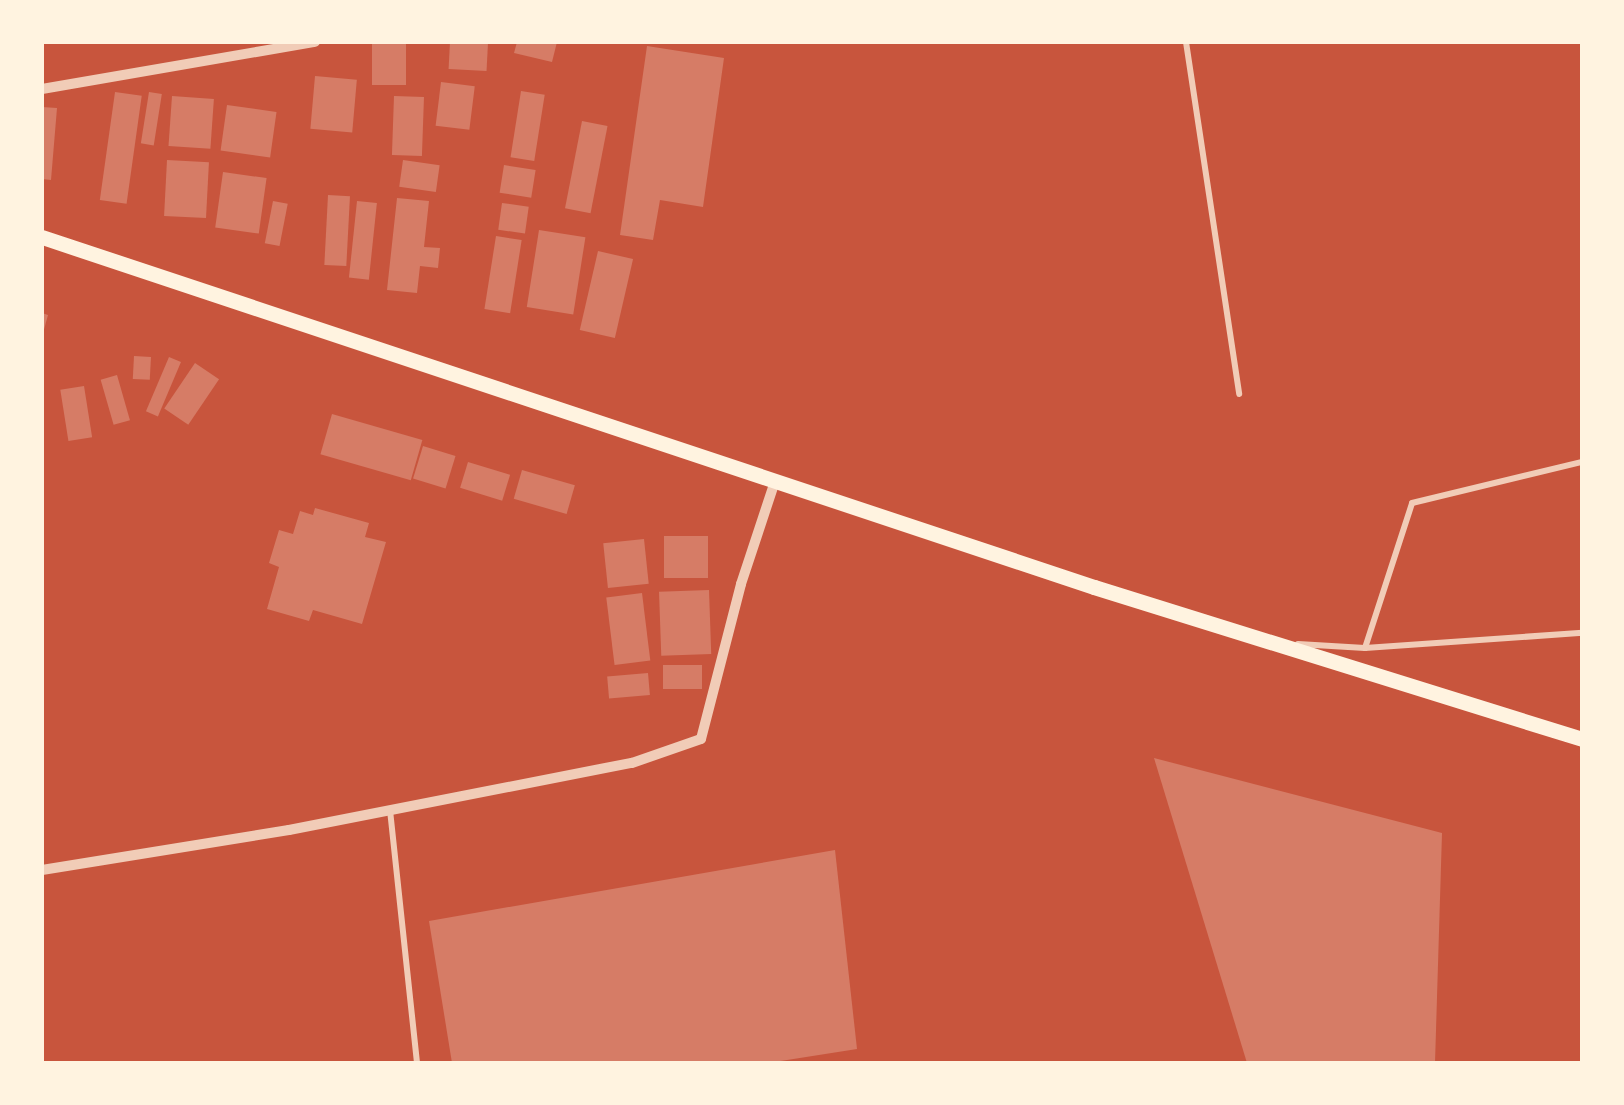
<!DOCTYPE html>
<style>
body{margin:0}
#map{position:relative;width:1624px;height:1105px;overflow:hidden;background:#c8553d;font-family:"Roboto Condensed",sans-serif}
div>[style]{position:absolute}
.building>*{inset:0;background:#d67c66;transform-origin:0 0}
.minor>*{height:6px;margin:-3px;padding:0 3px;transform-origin:3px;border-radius:3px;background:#f1ccb7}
.tertiary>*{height:10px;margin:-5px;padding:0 5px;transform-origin:5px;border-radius:5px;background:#f1ccb7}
.primary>*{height:15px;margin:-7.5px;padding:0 7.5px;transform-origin:7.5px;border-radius:7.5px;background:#fff3e0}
span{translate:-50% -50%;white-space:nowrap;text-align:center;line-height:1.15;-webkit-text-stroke:5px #fff3e0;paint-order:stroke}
.frame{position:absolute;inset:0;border:44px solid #fff3e0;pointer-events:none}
</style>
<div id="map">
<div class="building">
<div style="left:372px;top:42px;width:34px;height:43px"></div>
<div style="left:450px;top:42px;width:38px;height:27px;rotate:3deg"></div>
<div style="clip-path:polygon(517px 42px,557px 42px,552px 62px,514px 53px)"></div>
<div style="clip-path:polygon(647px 46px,724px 58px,703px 207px,660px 200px,653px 240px,620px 235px)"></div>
<div style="left:315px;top:76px;width:42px;height:53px;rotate:5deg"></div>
<div style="left:441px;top:82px;width:34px;height:44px;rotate:7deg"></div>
<div style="left:521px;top:91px;width:24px;height:67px;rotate:9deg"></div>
<div style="left:115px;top:92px;width:27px;height:109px;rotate:8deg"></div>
<div style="left:149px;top:92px;width:13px;height:52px;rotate:9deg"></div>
<div style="left:172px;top:96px;width:42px;height:50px;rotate:4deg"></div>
<div style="left:394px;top:96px;width:30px;height:59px;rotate:2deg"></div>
<div style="left:227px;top:105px;width:50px;height:46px;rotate:8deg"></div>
<div style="clip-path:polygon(42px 107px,57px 108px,51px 180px,42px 179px)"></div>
<div style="left:582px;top:121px;width:26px;height:89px;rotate:11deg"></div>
<div style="left:167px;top:160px;width:42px;height:56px;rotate:3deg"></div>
<div style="left:403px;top:160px;width:37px;height:27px;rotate:8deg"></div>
<div style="left:504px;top:165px;width:32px;height:28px;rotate:9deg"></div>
<div style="left:223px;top:172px;width:44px;height:56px;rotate:8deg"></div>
<div style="left:328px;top:195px;width:22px;height:70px;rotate:3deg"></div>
<div style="clip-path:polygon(397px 198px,429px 201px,424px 247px,440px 248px,438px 268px,420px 266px,417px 293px,387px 290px)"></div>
<div style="left:273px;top:201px;width:15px;height:43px;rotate:11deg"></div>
<div style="left:357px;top:201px;width:20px;height:77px;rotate:6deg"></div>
<div style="left:502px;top:203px;width:27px;height:27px;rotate:8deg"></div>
<div style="left:539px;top:230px;width:47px;height:78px;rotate:9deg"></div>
<div style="left:496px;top:236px;width:26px;height:74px;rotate:9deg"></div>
<div style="left:598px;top:251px;width:36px;height:81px;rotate:13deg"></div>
<div style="clip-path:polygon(42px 313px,48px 315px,43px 333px,42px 333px)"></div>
<div style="left:134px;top:356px;width:17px;height:23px;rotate:3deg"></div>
<div style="left:169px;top:357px;width:13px;height:59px;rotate:23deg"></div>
<div style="left:195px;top:363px;width:29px;height:55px;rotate:34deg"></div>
<div style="left:117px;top:375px;width:47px;height:17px;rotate:74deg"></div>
<div style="left:84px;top:386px;width:52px;height:24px;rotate:81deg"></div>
<div style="left:332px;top:414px;width:94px;height:42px;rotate:16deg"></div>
<div style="left:423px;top:446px;width:34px;height:34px;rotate:17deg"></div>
<div style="left:468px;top:462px;width:44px;height:27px;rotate:17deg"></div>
<div style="left:522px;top:470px;width:55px;height:30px;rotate:16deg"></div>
<div style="clip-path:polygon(315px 508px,369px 523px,365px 537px,386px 542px,362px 624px,313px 610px,309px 621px,267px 609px,279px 567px,269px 563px,279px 530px,293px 534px,300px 511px,313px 515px)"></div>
<div style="left:664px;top:536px;width:44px;height:42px"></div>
<div style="left:644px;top:539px;width:45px;height:41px;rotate:84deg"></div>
<div style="left:709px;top:590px;width:64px;height:50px;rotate:88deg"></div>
<div style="left:642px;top:593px;width:68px;height:36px;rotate:83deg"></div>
<div style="left:663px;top:665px;width:39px;height:24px"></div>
<div style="left:648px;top:673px;width:22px;height:41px;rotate:85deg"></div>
<div style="clip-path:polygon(1154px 758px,1442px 833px,1435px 1063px,1247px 1063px)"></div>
<div style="clip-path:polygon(835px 850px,857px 1049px,768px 1063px,452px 1063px,429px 921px)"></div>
</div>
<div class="minor">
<div style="left:1186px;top:42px;width:356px;rotate:81.4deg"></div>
<div style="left:1298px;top:644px;width:67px;rotate:3.4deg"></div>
<div style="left:1365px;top:648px;width:218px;rotate:-4deg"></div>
<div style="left:1365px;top:648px;width:152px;rotate:-72deg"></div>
<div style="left:1412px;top:503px;width:175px;rotate:-13.6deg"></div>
<div style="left:390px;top:810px;width:254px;rotate:83.9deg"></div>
</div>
<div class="tertiary">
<div style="left:42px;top:89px;width:277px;rotate:-9.8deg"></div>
<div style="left:42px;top:870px;width:250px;rotate:-9.2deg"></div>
<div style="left:289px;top:830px;width:349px;rotate:-11.1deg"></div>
<div style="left:632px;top:763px;width:73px;rotate:-19.2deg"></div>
<div style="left:701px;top:739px;width:160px;rotate:-75.5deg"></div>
<div style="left:741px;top:584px;width:108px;rotate:-71.7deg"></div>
</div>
<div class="primary">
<div style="left:42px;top:237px;width:1109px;rotate:18.4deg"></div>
<div style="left:1094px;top:587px;width:511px;rotate:17.3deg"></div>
</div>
<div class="frame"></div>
</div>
